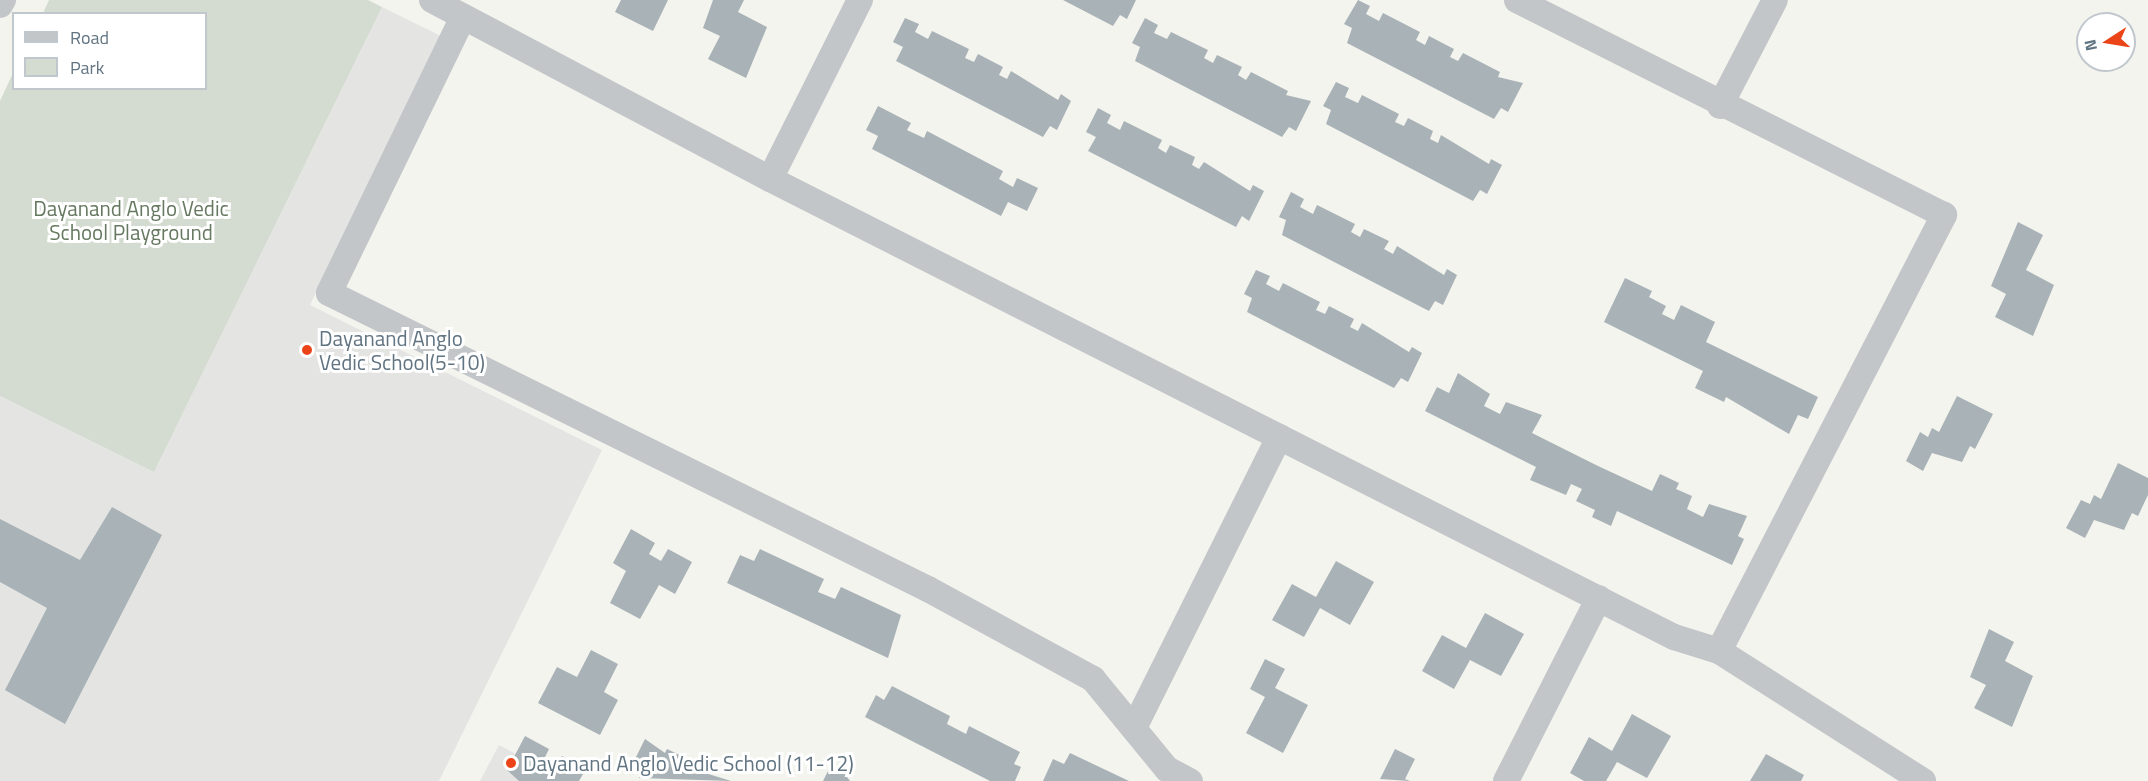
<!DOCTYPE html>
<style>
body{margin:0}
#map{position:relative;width:2148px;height:781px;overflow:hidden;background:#f4f4ef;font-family:"Titillium Web",sans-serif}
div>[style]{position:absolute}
.built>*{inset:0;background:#e4e5e3}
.green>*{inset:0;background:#d4dbd0}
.building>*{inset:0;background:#a9b2b6}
.minor>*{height:26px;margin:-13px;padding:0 13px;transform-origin:13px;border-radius:13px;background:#c3c6c9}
.dots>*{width:16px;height:16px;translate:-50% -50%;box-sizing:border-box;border:3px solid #fff;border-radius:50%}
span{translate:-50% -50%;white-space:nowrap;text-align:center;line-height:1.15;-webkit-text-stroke:6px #fff;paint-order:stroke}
.park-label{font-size:21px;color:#667960}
.poi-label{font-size:21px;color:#617482}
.left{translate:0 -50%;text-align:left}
.legend{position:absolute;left:12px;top:12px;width:195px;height:78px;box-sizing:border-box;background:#fff;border:2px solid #c0c7cd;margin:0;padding:8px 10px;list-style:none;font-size:18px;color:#617482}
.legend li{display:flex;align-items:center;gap:12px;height:30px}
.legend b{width:30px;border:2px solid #c0c7cd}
.north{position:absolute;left:2076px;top:12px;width:60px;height:60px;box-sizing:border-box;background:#fff;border:2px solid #c0c7cd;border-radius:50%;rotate:258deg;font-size:16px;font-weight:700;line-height:24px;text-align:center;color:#617482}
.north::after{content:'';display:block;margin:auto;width:21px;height:27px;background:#eb4418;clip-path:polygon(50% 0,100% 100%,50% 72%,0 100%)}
</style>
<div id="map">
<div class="built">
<div style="clip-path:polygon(382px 7px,441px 36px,310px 305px,602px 450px,439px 781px,0 781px,0 396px,154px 472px)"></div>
<div style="clip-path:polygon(499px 745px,568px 781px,480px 781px)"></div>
</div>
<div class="green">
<div style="clip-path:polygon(49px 0,368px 0,382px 7px,154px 472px,0 396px,0 101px,13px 73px,14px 88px,206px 88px,206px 14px,43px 13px)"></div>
</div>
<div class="building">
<div style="clip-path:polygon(621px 0,668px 0,653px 31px,615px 12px)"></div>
<div style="clip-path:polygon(713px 0,744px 0,738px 12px,767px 27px,746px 78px,708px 59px,720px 36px,703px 28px)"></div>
<div style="clip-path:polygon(1063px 0,1136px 0,1127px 19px,1120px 15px,1113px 26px)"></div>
<div style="clip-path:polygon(1358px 0,1370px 6px,1366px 14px,1379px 21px,1383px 13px,1420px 32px,1416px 40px,1425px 45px,1429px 36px,1454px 49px,1450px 57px,1458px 61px,1463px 53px,1500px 72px,1498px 77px,1523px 83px,1508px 112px,1501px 108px,1494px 119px,1347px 43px,1352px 28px,1344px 24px)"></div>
<div style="clip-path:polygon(905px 18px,919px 24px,915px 32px,928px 39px,932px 31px,969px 49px,965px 58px,974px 62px,978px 54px,1003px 67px,999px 75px,1007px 79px,1011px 71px,1058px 100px,1061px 94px,1071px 101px,1057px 130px,1050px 126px,1043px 137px,896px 61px,903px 47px,893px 42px)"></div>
<div style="clip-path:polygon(1145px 18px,1158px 25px,1154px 33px,1167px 39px,1171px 32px,1208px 50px,1204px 58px,1213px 63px,1217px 55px,1242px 67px,1238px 75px,1246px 80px,1251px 72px,1288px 91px,1286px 95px,1311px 101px,1296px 131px,1289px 127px,1282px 137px,1135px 61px,1140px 47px,1132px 43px)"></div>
<div style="clip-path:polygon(1336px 82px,1349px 88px,1345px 97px,1358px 103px,1362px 95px,1399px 114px,1395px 122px,1404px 126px,1408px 118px,1433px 131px,1430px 139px,1438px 143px,1441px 135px,1489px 164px,1491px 159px,1502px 165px,1487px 194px,1480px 190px,1473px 201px,1326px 124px,1331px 110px,1323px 106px)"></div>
<div style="clip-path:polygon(878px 106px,911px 123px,907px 130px,924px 138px,927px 131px,1003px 171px,999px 179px,1013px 187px,1017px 178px,1038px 188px,1027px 211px,1008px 202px,1001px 216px,872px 149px,878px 136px,866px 130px)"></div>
<div style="clip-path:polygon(1098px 108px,1111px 115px,1107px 123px,1120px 130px,1124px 121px,1162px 140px,1158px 148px,1166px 153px,1170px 145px,1195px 157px,1192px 165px,1199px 169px,1204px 162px,1250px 191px,1253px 185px,1264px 191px,1249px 221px,1242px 216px,1236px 227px,1088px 151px,1096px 137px,1086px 132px)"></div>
<div style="clip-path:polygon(1291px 192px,1304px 199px,1300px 207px,1313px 214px,1317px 205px,1355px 224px,1351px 232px,1360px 237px,1364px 229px,1389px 241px,1384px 249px,1393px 254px,1397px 246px,1444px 275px,1447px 269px,1457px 275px,1443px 305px,1435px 301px,1429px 311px,1282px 235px,1286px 220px,1279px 217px)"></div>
<div style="clip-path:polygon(2018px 222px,2043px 235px,2026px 270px,2054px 285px,2033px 336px,1995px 317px,2006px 294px,1991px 286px)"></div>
<div style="clip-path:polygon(1256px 270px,1270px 276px,1266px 284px,1279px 291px,1283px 283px,1320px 302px,1316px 310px,1325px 314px,1329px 306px,1354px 319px,1350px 327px,1358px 331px,1362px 323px,1409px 352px,1412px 347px,1422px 353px,1408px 382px,1401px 378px,1394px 388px,1247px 312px,1252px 298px,1244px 294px)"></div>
<div style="clip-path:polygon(1625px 278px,1652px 291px,1649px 297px,1666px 306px,1662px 314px,1674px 320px,1681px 305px,1715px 322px,1706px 342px,1818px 397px,1808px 419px,1798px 415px,1789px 434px,1726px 397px,1724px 402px,1695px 388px,1703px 371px,1604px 322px)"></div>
<div style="clip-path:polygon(1458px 373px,1490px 394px,1484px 406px,1500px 414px,1506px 402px,1542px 415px,1532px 433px,1598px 466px,1652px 491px,1660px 474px,1679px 483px,1676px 489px,1692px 496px,1687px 509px,1703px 517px,1709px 504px,1747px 516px,1738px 536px,1744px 539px,1732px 565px,1617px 511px,1611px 526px,1592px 517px,1595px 510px,1576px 501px,1582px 489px,1571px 484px,1566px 495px,1530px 480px,1536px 467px,1425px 411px,1437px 387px,1449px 393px)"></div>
<div style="clip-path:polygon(1957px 396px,1993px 414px,1975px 449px,1970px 446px,1962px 462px,1932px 453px,1923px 471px,1906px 461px,1920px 432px,1928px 437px,1932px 428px,1939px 432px)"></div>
<div style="clip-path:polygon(2118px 463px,2148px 478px,2148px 495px,2138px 516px,2132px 513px,2124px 530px,2094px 520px,2085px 538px,2066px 528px,2081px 500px,2090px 504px,2094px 495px,2101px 499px)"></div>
<div style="clip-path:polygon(112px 507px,162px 535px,65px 724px,5px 690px,47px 608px,0 582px,0 519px,80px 560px)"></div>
<div style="clip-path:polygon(631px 529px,655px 543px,649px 554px,661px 561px,668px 549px,692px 562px,675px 594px,659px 585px,640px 619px,610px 603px,626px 571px,613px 563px)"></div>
<div style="clip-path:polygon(760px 549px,824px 579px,818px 592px,835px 599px,841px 587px,901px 615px,888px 658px,727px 583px,740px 555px,754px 561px)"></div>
<div style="clip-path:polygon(1336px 561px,1374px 582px,1350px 625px,1320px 608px,1304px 637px,1272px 620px,1292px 584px,1316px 597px)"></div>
<div style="clip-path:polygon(1485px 613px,1524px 634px,1501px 676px,1470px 660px,1454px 689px,1422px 671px,1442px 635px,1466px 648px)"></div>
<div style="clip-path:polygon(1989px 629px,2014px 642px,2005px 661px,2033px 676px,2012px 727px,1974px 708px,1986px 685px,1970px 677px)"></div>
<div style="clip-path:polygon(591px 650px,618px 664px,604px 692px,618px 700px,600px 735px,538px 703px,557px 667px,577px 677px)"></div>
<div style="clip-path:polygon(1265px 659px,1285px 669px,1275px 688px,1308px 705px,1283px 753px,1246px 733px,1265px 697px,1250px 689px)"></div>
<div style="clip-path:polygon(892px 686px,950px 716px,947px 724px,966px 734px,969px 726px,1020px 752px,1014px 764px,1021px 767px,1015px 781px,990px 781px,865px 717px,876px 695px,884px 700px)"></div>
<div style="clip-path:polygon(1632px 714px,1671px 736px,1647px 778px,1617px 762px,1606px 781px,1584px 781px,1570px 773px,1589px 737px,1612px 751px)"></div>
<div style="clip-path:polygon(525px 736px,549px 749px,543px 761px,555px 768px,562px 756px,586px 769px,579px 781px,519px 781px,507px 770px)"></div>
<div style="clip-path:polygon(645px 739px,665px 753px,667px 749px,705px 767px,702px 772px,731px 781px,639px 778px,645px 765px,635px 759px)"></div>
<div style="clip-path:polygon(1395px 749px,1415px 759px,1405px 779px,1410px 781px,1380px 779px)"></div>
<div style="clip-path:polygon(1070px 753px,1129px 781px,1043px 781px,1053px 759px,1064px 764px)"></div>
<div style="clip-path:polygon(1766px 754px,1804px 775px,1801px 781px,1750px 781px)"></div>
<div style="clip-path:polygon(830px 767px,844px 773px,850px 781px,823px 781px)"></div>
</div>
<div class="minor">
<div style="left:432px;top:0;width:382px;rotate:27.9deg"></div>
<div style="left:860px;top:0;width:200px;rotate:116.7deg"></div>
<div style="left:770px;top:179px;width:1013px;rotate:26.87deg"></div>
<div style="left:1674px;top:637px;width:47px;rotate:17.3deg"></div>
<div style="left:1719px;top:651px;width:491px;rotate:-62.7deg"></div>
<div style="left:1944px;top:215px;width:478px;rotate:-153.3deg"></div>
<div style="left:0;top:5px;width:6px;rotate:-59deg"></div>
<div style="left:463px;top:17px;width:307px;rotate:115.9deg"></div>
<div style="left:329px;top:293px;width:668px;rotate:26.3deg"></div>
<div style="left:928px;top:589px;width:188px;rotate:28.6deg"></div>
<div style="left:1093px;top:679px;width:117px;rotate:50.6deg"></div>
<div style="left:1167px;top:769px;width:26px;rotate:28deg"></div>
<div style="left:1720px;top:106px;width:119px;rotate:-62.6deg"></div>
<div style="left:1719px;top:651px;width:242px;rotate:32.5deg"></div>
<div style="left:1135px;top:726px;width:323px;rotate:-63.5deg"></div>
<div style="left:1506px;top:781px;width:205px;rotate:-63.1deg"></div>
</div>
<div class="dots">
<div style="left:307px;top:350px;background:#eb4418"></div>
<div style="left:511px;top:763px;background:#eb4418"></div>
</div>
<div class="park-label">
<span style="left:131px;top:220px">Dayanand Anglo Vedic<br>School Playground</span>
</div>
<div class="poi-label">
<span class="left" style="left:319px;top:350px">Dayanand Anglo<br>Vedic School(5-10)</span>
<span class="left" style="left:523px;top:763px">Dayanand Anglo Vedic School (11-12)</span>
</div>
<ul class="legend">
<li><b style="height:8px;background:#c3c6c9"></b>Road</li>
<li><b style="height:16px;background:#d4dbd0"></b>Park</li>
</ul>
<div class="north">N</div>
</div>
